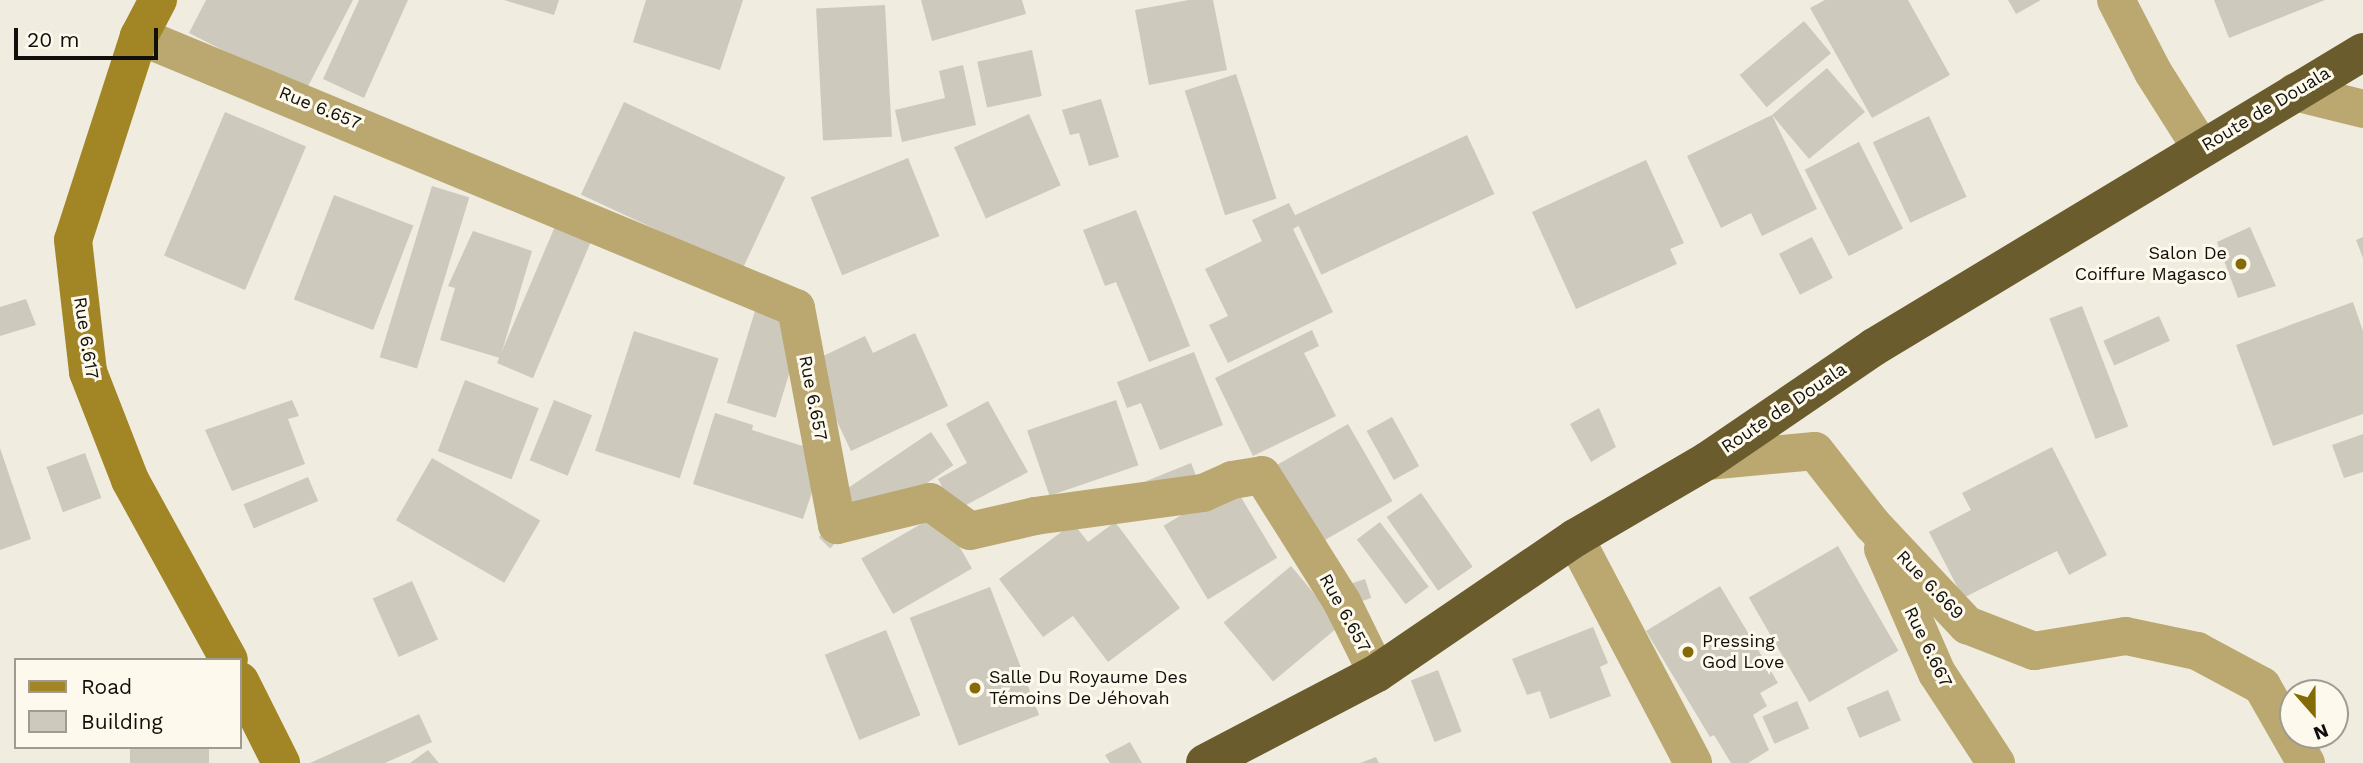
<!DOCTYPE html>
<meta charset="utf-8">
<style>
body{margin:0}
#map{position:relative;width:2363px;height:763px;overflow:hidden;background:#f0ecdf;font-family:"Work Sans",sans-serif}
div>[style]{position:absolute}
.building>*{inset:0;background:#cdc9bd;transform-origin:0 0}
.street>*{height:38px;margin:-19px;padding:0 19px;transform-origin:19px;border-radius:19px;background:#baa870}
.secondary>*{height:38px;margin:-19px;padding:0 19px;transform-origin:19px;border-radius:19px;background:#a28524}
.highway>*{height:38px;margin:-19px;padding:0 19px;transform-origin:19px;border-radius:19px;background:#6b5c2d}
.dots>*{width:19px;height:19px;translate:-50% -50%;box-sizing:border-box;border:4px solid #fdf9ec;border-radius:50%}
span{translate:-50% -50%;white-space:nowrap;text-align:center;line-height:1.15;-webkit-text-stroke:6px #fdf9ec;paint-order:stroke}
.street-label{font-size:18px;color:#100f0b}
.poi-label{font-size:18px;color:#100f0b}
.right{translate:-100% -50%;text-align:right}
.left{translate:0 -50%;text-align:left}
.legend{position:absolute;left:14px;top:658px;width:228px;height:91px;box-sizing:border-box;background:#fdf9ec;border:2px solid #9e9b92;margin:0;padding:9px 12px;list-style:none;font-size:21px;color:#100f0b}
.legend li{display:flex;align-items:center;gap:14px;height:35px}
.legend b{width:35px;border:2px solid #9e9b92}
.north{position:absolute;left:2279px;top:679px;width:70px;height:70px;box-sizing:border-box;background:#fdf9ec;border:2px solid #9e9b92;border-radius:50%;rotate:159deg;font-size:19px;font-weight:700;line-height:28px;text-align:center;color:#100f0b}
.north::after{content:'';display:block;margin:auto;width:24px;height:32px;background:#846b06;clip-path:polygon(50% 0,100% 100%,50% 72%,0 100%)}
.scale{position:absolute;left:14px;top:28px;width:144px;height:32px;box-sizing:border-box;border:4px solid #100f0b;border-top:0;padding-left:9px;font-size:21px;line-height:24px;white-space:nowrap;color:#100f0b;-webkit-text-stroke:5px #fdf9ec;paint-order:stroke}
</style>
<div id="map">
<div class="building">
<div style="clip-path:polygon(206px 0,353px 0,305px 92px,189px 33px)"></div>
<div style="clip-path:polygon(359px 0,408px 0,364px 98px,323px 79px)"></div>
<div style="clip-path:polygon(504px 0,559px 0,554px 15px)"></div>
<div style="clip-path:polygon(646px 0,743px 0,720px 70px,633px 42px)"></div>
<div style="clip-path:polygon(921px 0,1022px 0,1026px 14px,932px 41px)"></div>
<div style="clip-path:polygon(1189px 0,1213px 0,1227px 70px,1149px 85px,1135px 10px)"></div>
<div style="clip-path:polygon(1825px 0,1908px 0,1950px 75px,1872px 118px,1810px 8px)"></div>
<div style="clip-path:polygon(2008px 0,2041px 0,2016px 14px)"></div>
<div style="clip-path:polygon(2214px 0,2325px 0,2229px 38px)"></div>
<div style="left:885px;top:5px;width:132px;height:69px;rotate:87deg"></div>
<div style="left:1804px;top:21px;width:42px;height:84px;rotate:50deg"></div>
<div style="left:1032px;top:50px;width:47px;height:56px;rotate:78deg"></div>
<div style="clip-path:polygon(963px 65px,976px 125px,902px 142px,895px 110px,945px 98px,939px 71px)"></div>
<div style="clip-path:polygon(1827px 68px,1865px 112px,1809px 159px,1772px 115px,1817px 209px,1762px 236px,1751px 213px,1721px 228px,1687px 156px,1772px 115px)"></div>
<div style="left:1236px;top:74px;width:131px;height:54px;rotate:72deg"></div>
<div style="clip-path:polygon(1101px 99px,1119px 157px,1089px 166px,1079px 133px,1070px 135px,1062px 110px)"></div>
<div style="left:624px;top:102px;width:178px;height:102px;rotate:25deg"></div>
<div style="left:225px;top:112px;width:88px;height:156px;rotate:23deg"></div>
<div style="left:1029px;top:114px;width:78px;height:82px;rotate:66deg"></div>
<div style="left:1929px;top:116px;width:89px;height:62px;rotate:65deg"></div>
<div style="left:1467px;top:135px;width:65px;height:191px;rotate:65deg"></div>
<div style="left:1859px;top:142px;width:97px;height:61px;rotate:63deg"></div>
<div style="left:908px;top:158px;width:84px;height:105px;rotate:68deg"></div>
<div style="clip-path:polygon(1646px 160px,1684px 243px,1670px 249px,1677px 264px,1576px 309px,1532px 212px)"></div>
<div style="left:432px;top:186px;width:39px;height:179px;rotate:17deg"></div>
<div style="left:334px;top:195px;width:85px;height:112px;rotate:21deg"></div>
<div style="clip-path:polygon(1289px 203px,1300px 225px,1293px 229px,1333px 312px,1228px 363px,1209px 325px,1228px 316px,1205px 269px,1262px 241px,1252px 220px)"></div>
<div style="clip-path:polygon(1136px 210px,1190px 346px,1149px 362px,1116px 282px,1105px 286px,1083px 230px)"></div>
<div style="left:556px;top:224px;width:39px;height:151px;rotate:23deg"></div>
<div style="clip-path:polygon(2250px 227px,2276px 286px,2238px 298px,2217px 242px)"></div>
<div style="clip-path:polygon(473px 231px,532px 251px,500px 358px,440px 340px,455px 288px,448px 286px)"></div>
<div style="left:1812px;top:237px;width:46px;height:37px;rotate:63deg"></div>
<div style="clip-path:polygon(2363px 237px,2363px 258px,2356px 240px)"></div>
<div style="clip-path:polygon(26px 299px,36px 325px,0 336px,0 307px)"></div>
<div style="clip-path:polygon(2353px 302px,2363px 331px,2363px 414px,2273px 446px,2236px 345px)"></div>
<div style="left:2082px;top:306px;width:129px;height:35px;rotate:69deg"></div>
<div style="left:755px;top:311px;width:51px;height:96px;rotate:17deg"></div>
<div style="left:2159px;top:316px;width:27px;height:61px;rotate:66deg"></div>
<div style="clip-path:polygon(1312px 330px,1319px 346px,1304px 353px,1336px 416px,1253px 456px,1215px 378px)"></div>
<div style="left:634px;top:331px;width:89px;height:126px;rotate:18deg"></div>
<div style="clip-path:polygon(915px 333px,948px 406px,851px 451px,817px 379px,817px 359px,865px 336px,873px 353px)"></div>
<div style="clip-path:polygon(1194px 352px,1223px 425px,1160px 450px,1141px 403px,1127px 408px,1117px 382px)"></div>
<div style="left:465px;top:380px;width:79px;height:76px;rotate:21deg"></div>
<div style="clip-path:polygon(292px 400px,299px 416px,288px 419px,305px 464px,232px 491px,205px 430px)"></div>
<div style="left:554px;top:400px;width:41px;height:65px;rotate:22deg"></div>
<div style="left:1116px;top:400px;width:69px;height:94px;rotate:71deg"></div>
<div style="clip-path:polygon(988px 401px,1028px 472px,955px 511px,938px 479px,967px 463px,946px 424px)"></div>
<div style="clip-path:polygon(1599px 408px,1616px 447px,1591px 462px,1570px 424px)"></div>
<div style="clip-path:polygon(715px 413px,753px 425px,752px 430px,825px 453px,803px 519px,693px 484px)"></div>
<div style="left:1392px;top:417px;width:56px;height:29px;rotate:61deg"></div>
<div style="left:1348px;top:424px;width:89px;height:101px;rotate:60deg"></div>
<div style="left:931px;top:432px;width:40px;height:118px;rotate:56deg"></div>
<div style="clip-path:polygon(2363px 434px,2363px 472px,2344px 478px,2332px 445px)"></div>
<div style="clip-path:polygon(2052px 447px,2107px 555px,2069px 575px,2057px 551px,1963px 598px,1929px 532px,1971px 510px,1962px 493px)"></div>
<div style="clip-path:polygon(0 448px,31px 539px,0 550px)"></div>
<div style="left:85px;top:453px;width:48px;height:41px;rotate:70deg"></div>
<div style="left:432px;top:458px;width:125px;height:72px;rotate:30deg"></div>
<div style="left:1191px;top:463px;width:27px;height:48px;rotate:68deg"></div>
<div style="left:308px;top:477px;width:26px;height:70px;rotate:67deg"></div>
<div style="left:1233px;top:484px;width:86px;height:81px;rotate:59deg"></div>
<div style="left:1421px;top:493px;width:90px;height:42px;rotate:55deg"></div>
<div style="left:940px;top:513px;width:64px;height:91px;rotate:60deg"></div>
<div style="left:835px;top:521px;width:16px;height:23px;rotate:45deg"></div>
<div style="clip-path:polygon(1115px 522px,1180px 608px,1108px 662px,1073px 616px,1043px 637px,999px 579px,1073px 523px,1088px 542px)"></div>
<div style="left:1380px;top:522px;width:81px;height:29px;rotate:53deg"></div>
<div style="left:1838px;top:546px;width:121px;height:103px;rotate:60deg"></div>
<div style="left:1291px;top:566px;width:77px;height:88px;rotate:50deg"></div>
<div style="left:1365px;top:579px;width:20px;height:23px;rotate:72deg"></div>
<div style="left:412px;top:581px;width:64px;height:43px;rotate:66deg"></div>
<div style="clip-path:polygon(1720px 586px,1778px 683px,1760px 693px,1767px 706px,1753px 715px,1769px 750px,1748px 763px,1731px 763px,1714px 735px,1710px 737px,1646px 631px)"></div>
<div style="left:990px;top:587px;width:137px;height:86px;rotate:69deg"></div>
<div style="clip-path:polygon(1593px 627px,1608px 663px,1600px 667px,1611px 696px,1550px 719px,1540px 691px,1527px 695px,1512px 659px)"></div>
<div style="left:886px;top:630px;width:92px;height:66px;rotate:68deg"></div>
<div style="left:1438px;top:670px;width:66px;height:29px;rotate:69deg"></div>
<div style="left:1888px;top:690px;width:33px;height:45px;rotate:67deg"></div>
<div style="left:1797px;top:701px;width:30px;height:38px;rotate:66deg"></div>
<div style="clip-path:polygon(419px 714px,432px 742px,385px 763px,310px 763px)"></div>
<div style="clip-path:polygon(1130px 742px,1142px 763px,1110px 763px,1105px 755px)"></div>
<div style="left:130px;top:747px;width:79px;height:16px"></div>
<div style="clip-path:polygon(428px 750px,439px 763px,410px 763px)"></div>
<div style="clip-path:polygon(1376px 757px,1379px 763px,1360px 763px)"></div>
</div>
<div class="street">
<div style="left:2116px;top:0;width:81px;rotate:62.8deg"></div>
<div style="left:2153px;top:72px;width:90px;rotate:57.7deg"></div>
<div style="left:139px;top:36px;width:711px;rotate:22.49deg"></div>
<div style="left:796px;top:308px;width:221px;rotate:79.3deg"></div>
<div style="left:837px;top:525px;width:96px;rotate:-13.9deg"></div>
<div style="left:930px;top:502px;width:49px;rotate:35.9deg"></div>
<div style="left:970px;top:531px;width:67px;rotate:-13deg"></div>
<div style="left:1035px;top:516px;width:170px;rotate:-7.8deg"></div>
<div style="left:1203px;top:493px;width:32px;rotate:-24deg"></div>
<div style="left:1232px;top:480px;width:30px;rotate:-9deg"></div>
<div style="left:1262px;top:475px;width:150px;rotate:57.8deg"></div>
<div style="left:1342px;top:602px;width:79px;rotate:63.8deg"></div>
<div style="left:2295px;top:92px;width:70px;rotate:14deg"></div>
<div style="left:1707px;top:461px;width:108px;rotate:-5.3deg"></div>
<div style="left:1815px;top:451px;width:93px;rotate:52deg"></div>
<div style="left:1872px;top:524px;width:139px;rotate:46.8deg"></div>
<div style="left:1967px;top:625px;width:72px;rotate:21.2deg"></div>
<div style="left:2034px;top:651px;width:93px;rotate:-9.3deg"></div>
<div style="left:2126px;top:636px;width:73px;rotate:11.9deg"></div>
<div style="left:2197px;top:651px;width:74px;rotate:28.3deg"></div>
<div style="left:2262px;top:686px;width:89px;rotate:60.3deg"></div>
<div style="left:1575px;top:538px;width:254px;rotate:62.3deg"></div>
<div style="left:1883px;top:549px;width:135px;rotate:66.5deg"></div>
<div style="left:1937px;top:673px;width:108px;rotate:56.8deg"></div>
</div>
<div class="secondary">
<div style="left:158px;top:0;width:41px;rotate:117.8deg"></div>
<div style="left:139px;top:36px;width:214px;rotate:107.9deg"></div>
<div style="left:73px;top:240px;width:133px;rotate:83.5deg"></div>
<div style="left:88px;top:372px;width:116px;rotate:68.7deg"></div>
<div style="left:130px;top:480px;width:205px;rotate:61.2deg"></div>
<div style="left:240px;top:681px;width:92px;rotate:63.4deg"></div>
</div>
<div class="highway">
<div style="left:1205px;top:763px;width:194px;rotate:-27.6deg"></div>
<div style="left:1377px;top:673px;width:240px;rotate:-34.3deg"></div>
<div style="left:1575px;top:538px;width:153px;rotate:-30.3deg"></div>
<div style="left:1707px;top:461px;width:202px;rotate:-34.3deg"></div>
<div style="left:1874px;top:347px;width:571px;rotate:-31.1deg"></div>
</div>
<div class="dots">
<div style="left:2241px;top:264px;background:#846b06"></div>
<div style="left:1688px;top:652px;background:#846b06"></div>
<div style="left:975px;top:688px;background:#846b06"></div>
</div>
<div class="street-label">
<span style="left:320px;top:108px;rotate:22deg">Rue 6.657</span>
<span style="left:2266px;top:109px;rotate:-31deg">Route de Douala</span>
<span style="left:86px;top:338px;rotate:81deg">Rue 6.617</span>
<span style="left:813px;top:398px;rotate:79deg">Rue 6.657</span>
<span style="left:1784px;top:408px;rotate:-34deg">Route de Douala</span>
<span style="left:1930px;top:585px;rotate:46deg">Rue 6.669</span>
<span style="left:1345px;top:613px;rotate:61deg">Rue 6.657</span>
<span style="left:1928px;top:647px;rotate:64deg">Rue 6.667</span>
</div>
<div class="poi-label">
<span class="right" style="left:2227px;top:264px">Salon De<br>Coiffure Magasco</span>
<span class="left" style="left:1702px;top:652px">Pressing<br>God Love</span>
<span class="left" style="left:989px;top:688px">Salle Du Royaume Des<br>Témoins De Jéhovah</span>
</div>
<ul class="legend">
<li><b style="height:9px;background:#a28524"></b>Road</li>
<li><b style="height:19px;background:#cdc9bd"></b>Building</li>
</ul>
<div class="north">N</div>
<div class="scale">20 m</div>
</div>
